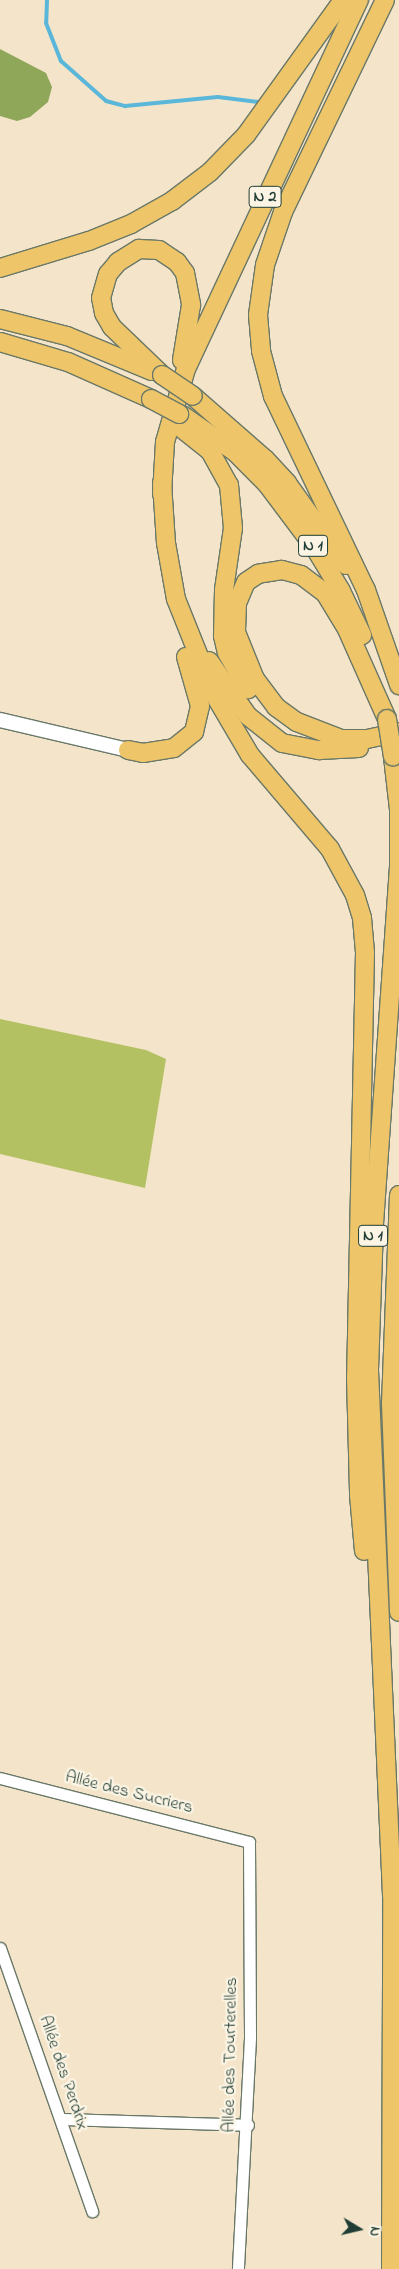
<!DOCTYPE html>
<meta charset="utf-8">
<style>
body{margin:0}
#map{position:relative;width:399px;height:2269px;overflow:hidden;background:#f4e5ca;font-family:"Indie Flower",sans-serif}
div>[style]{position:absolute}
.green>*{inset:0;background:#b4c163}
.forest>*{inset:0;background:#8fa759}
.stream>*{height:4px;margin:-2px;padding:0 2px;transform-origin:2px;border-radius:2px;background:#5bb7d9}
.roads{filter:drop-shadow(1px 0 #6a7868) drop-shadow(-1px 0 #6a7868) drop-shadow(0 1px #6a7868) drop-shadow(0 -1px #6a7868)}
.minor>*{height:11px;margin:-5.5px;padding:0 5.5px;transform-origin:5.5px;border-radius:5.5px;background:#fff}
.tertiary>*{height:14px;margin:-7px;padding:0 7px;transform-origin:7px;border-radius:7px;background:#fff}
.trunk>*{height:18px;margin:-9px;padding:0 9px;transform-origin:9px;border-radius:9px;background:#eec569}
.bridges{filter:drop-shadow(1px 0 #6a7868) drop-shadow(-1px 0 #6a7868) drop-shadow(0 1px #6a7868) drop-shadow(0 -1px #6a7868)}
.trunk-bridge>*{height:18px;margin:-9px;padding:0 9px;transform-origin:9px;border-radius:9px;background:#eec569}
span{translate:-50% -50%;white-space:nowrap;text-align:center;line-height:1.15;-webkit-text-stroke:4.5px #fcf5e5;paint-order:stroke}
.shield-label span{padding:1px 4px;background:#fcf5e5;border:1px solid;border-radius:4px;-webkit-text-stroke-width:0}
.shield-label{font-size:16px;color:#1f3d34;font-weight:700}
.street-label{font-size:18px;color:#1f3d34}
.north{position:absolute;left:334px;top:2204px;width:50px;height:50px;-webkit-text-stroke:4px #fcf5e5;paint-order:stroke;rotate:99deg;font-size:14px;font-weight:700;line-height:20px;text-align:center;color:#1f3d34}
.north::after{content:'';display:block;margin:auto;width:18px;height:22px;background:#1f3d34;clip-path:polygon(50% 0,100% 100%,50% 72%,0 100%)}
</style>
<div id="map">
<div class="green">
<div style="clip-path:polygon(0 1019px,146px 1050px,166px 1059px,145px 1188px,0 1154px)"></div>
</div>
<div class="forest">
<div style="clip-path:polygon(0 49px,46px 73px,52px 87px,48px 102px,30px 117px,17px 121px,0 116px)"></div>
</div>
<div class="stream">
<div style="left:47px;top:0;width:23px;rotate:92deg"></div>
<div style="left:46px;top:23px;width:41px;rotate:68.5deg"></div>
<div style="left:61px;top:61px;width:60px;rotate:41.6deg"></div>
<div style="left:106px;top:101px;width:20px;rotate:15deg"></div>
<div style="left:125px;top:106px;width:93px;rotate:-5.5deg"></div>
<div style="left:218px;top:97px;width:41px;rotate:7deg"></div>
</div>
<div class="roads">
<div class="minor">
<div style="left:0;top:1778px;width:257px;rotate:14.4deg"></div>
<div style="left:249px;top:1842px;width:196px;rotate:89.7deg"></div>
<div style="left:250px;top:2038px;width:231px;rotate:93deg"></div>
<div style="left:0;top:1948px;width:279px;rotate:70.7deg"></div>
<div style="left:61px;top:2119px;width:187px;rotate:1.8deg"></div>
</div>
<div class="tertiary">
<div style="left:0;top:720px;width:131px;rotate:13.2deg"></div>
</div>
<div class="trunk">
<div style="left:385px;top:0;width:235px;rotate:115.7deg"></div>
<div style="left:283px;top:212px;width:56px;rotate:108.8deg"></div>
<div style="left:265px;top:265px;width:50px;rotate:98deg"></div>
<div style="left:258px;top:315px;width:36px;rotate:85deg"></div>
<div style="left:261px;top:351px;width:47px;rotate:75.1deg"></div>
<div style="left:273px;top:396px;width:215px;rotate:64.4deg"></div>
<div style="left:366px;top:590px;width:101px;rotate:70.8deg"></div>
<div style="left:0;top:268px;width:93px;rotate:-16.9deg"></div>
<div style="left:89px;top:241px;width:45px;rotate:-22deg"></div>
<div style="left:131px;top:224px;width:47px;rotate:-29.3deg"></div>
<div style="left:172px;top:201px;width:48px;rotate:-37.3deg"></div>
<div style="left:210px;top:172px;width:52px;rotate:-45.8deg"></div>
<div style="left:246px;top:135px;width:166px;rotate:-54.3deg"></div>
<div style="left:0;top:319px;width:69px;rotate:14.2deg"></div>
<div style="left:67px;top:336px;width:92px;rotate:22.4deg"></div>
<div style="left:0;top:342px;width:71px;rotate:16.4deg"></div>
<div style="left:68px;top:362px;width:91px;rotate:24deg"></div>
<div style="left:162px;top:375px;width:69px;rotate:-136.2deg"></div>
<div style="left:112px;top:327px;width:16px;rotate:-120deg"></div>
<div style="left:104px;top:313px;width:15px;rotate:-101deg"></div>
<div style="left:101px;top:298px;width:25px;rotate:-74deg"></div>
<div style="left:108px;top:274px;width:16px;rotate:-50deg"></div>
<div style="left:118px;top:262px;width:25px;rotate:-32deg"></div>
<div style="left:139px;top:249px;width:20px;rotate:3deg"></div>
<div style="left:159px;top:250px;width:22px;rotate:34deg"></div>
<div style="left:177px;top:262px;width:14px;rotate:54deg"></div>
<div style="left:185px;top:273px;width:33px;rotate:79deg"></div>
<div style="left:191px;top:305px;width:56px;rotate:99.3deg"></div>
<div style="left:193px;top:396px;width:96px;rotate:41.2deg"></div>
<div style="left:265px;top:459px;width:33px;rotate:47deg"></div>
<div style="left:287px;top:483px;width:101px;rotate:54.3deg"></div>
<div style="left:182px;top:415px;width:65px;rotate:34.9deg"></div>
<div style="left:235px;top:452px;width:45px;rotate:45deg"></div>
<div style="left:267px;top:484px;width:80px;rotate:53.1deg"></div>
<div style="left:315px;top:548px;width:50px;rotate:58.8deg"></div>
<div style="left:341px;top:591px;width:49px;rotate:64.5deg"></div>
<div style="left:176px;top:424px;width:43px;rotate:38.5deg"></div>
<div style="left:210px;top:451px;width:39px;rotate:61deg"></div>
<div style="left:229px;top:485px;width:43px;rotate:84.7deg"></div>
<div style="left:233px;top:528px;width:63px;rotate:98.3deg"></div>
<div style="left:224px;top:590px;width:46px;rotate:91.2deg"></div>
<div style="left:223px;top:636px;width:17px;rotate:77deg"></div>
<div style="left:227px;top:653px;width:42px;rotate:59.7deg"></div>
<div style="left:162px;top:483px;width:60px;rotate:86.2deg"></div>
<div style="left:166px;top:543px;width:57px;rotate:79.9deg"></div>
<div style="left:176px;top:599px;width:102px;rotate:68.2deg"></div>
<div style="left:214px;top:694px;width:71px;rotate:59.5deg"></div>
<div style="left:250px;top:755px;width:123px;rotate:49.6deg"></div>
<div style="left:330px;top:849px;width:52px;rotate:61.5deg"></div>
<div style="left:355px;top:895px;width:24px;rotate:73deg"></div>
<div style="left:362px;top:918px;width:35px;rotate:85deg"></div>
<div style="left:365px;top:953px;width:424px;rotate:91.2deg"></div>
<div style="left:356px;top:1377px;width:118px;rotate:88.5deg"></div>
<div style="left:359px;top:1495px;width:56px;rotate:84.9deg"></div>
<div style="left:162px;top:494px;width:52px;rotate:-86.7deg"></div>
<div style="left:165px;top:442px;width:76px;rotate:-74deg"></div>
<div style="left:186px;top:369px;width:408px;rotate:-64.9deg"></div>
<div style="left:209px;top:661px;width:67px;rotate:54.7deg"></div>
<div style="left:248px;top:716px;width:43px;rotate:38.5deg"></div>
<div style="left:282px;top:743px;width:38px;rotate:11deg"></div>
<div style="left:319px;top:750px;width:40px;rotate:-2.9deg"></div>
<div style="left:387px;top:719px;width:98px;rotate:-114deg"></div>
<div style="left:347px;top:629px;width:42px;rotate:-121.4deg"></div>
<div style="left:325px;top:593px;width:30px;rotate:-143deg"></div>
<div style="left:301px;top:575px;width:20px;rotate:-165deg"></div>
<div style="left:282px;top:570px;width:24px;rotate:171deg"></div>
<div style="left:258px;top:574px;width:14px;rotate:146deg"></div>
<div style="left:246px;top:582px;width:23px;rotate:113deg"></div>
<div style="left:237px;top:603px;width:29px;rotate:92deg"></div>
<div style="left:236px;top:632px;width:51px;rotate:68deg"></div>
<div style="left:255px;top:679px;width:35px;rotate:53deg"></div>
<div style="left:276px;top:707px;width:26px;rotate:36deg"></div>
<div style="left:297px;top:722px;width:47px;rotate:21.1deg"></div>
<div style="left:341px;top:739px;width:26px"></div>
<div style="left:367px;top:739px;width:33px;rotate:-12deg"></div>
<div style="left:128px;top:750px;width:15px;rotate:11deg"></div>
<div style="left:143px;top:753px;width:31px;rotate:-9deg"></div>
<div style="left:174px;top:748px;width:26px;rotate:-39deg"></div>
<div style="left:194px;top:732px;width:27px;rotate:-77deg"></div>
<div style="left:200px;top:706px;width:51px;rotate:-105.9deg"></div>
<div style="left:393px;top:757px;width:53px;rotate:83.5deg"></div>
<div style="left:399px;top:1195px;width:208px;rotate:92.2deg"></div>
<div style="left:391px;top:1403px;width:209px;rotate:87.8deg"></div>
<div style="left:391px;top:2269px;width:374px;rotate:-89.8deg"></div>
<div style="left:392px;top:1895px;width:526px;rotate:-92.51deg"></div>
<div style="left:369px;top:1370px;width:146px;rotate:-88deg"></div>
<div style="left:374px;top:1224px;width:360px;rotate:-86deg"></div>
<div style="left:399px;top:865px;width:53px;rotate:-90deg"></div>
</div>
</div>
<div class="bridges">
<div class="trunk-bridge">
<div style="left:162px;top:375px;width:37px;rotate:34deg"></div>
<div style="left:151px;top:399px;width:32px;rotate:28deg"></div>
<div style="left:387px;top:719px;width:38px;rotate:81deg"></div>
</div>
</div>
<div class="shield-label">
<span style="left:265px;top:197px">N 2</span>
<span style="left:313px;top:546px">N 1</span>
<span style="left:373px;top:1236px">N 1</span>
</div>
<div class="street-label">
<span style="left:129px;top:1793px;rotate:14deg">Allée des Sucriers</span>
<span style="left:231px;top:2055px;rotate:-89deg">Allée des Tourterelles</span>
<span style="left:63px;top:2073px;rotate:71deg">Allée des Perdrix</span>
</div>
<div class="north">N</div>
</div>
